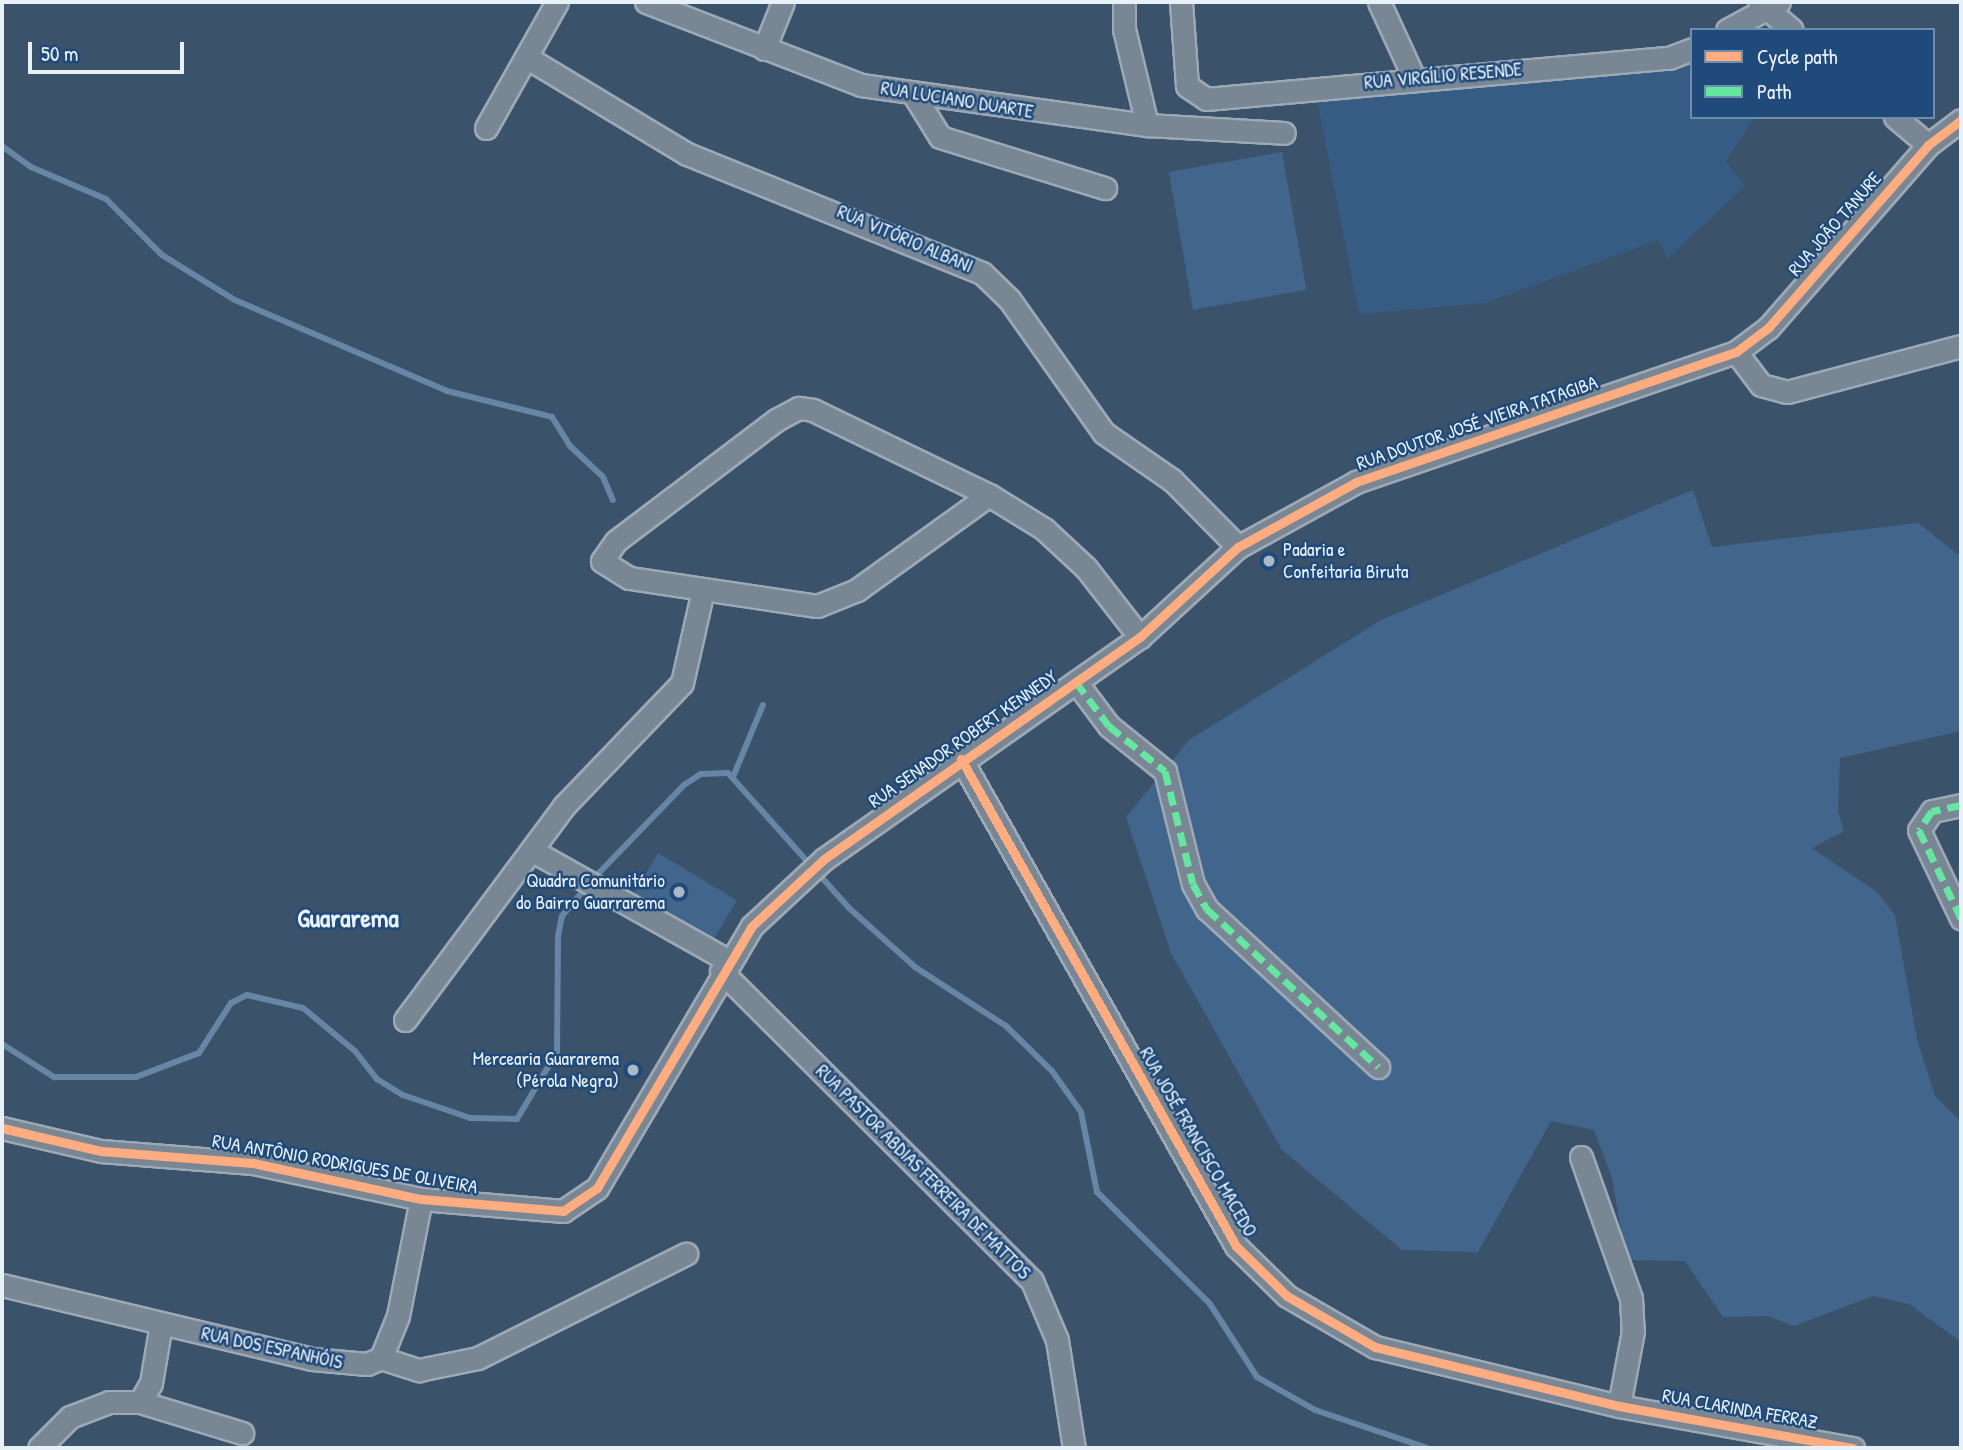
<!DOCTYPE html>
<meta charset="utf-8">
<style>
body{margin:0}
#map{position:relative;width:1963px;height:1450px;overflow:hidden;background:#3b526b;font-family:"Patrick Hand",sans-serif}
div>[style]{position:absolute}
.built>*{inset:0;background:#365c84}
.green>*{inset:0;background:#42658c;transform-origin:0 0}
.stream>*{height:6px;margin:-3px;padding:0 3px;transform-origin:3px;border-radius:3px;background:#6785a4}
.roads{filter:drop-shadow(2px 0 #9da9b6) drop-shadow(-2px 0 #9da9b6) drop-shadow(0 2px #9da9b6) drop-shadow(0 -2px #9da9b6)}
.minor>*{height:21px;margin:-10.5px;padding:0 10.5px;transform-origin:10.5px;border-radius:10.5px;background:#798694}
.quiet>*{height:7px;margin-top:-3.5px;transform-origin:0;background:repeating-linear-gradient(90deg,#66e7a1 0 14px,transparent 0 21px)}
.cycleway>*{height:9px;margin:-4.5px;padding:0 4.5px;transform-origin:4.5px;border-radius:4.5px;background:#ffac80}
.dots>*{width:19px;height:19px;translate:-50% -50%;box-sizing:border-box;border:4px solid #1f4a7a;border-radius:50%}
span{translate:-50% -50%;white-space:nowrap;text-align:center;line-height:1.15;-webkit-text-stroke:5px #1f4a7a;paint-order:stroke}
.street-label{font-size:19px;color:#e8f1f8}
.poi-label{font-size:19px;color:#e8f1f8}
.left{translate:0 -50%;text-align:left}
.right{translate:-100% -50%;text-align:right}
.district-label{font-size:26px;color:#e8f1f8;font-weight:700}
.frame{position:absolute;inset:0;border:4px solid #e8f1f8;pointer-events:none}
.legend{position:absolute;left:1690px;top:28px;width:245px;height:91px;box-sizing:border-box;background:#1f4a7a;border:2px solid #6f8dac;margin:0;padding:9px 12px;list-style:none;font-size:21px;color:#e8f1f8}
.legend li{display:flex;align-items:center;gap:14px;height:35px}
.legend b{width:35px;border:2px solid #6f8dac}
.scale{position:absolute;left:28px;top:42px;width:156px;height:32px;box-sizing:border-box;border:4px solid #e8f1f8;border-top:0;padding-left:9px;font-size:21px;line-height:24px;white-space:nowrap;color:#e8f1f8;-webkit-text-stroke:5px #1f4a7a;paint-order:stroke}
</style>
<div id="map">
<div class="built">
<div style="clip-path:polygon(1692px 56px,1692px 117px,1755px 117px,1726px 161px,1745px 186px,1668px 258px,1658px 240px,1485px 303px,1359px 314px,1317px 99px)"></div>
</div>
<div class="green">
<div style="left:1282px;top:152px;width:140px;height:115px;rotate:80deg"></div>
<div style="clip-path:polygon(1693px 490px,1712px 547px,1918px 523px,1961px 557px,1961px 731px,1840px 758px,1838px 811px,1844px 831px,1812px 848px,1876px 891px,1895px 915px,1917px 1039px,1935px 1096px,1961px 1122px,1961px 1342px,1909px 1304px,1873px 1296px,1794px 1326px,1767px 1316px,1723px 1317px,1685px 1261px,1626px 1260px,1612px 1178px,1594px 1130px,1551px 1121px,1478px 1252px,1402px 1250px,1282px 1150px,1171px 953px,1126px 817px,1189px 740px,1381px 620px)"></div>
<div style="left:658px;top:853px;width:92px;height:54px;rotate:31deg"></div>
</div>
<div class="stream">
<div style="left:2px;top:146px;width:36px;rotate:36deg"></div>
<div style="left:31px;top:167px;width:82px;rotate:23.1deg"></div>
<div style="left:106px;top:199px;width:79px;rotate:45deg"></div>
<div style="left:162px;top:255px;width:86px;rotate:31.7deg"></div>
<div style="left:235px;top:300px;width:231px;rotate:23.2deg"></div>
<div style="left:447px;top:391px;width:108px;rotate:13.9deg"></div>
<div style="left:552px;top:417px;width:34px;rotate:58deg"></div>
<div style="left:570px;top:446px;width:45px;rotate:43.2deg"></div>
<div style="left:603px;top:477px;width:25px;rotate:67deg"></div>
<div style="left:733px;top:777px;width:78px;rotate:-67.4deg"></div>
<div style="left:593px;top:879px;width:131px;rotate:-45.9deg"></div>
<div style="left:684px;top:785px;width:20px;rotate:-33deg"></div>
<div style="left:701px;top:774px;width:27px;rotate:-2deg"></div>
<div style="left:728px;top:773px;width:181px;rotate:48.1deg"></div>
<div style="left:849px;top:908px;width:89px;rotate:41.8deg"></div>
<div style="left:915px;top:967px;width:108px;rotate:33deg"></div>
<div style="left:1006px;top:1026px;width:64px;rotate:44.4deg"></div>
<div style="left:1052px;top:1071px;width:50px;rotate:54.7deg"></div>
<div style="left:1081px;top:1112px;width:82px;rotate:78.7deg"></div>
<div style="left:1097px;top:1192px;width:159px;rotate:44.7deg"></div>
<div style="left:1210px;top:1304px;width:87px;rotate:57.2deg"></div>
<div style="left:1257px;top:1377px;width:67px;rotate:29.6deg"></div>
<div style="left:1315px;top:1410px;width:118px;rotate:18.7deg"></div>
<div style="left:2px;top:1044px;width:62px;rotate:32.4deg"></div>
<div style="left:54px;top:1077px;width:82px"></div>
<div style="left:136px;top:1077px;width:67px;rotate:-20.9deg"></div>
<div style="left:199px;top:1053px;width:59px;rotate:-57.4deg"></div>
<div style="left:231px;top:1003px;width:18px;rotate:-27deg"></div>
<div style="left:247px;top:995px;width:57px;rotate:13.1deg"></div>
<div style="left:303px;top:1008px;width:67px;rotate:39.6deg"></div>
<div style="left:355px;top:1051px;width:36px;rotate:52deg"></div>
<div style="left:377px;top:1079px;width:31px;rotate:32deg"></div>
<div style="left:403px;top:1095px;width:71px;rotate:18.9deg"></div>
<div style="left:470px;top:1118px;width:47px;rotate:1.2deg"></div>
<div style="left:517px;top:1119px;width:78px;rotate:-59.2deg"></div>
<div style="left:557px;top:1052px;width:116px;rotate:-89.5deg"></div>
<div style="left:558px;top:936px;width:20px;rotate:-79deg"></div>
<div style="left:562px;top:916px;width:38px;rotate:-50deg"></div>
</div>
<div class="roads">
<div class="minor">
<div style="left:646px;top:2px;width:230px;rotate:21.1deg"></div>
<div style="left:861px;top:85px;width:289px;rotate:8deg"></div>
<div style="left:1147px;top:125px;width:137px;rotate:3.3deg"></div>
<div style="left:1124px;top:2px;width:27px;rotate:90deg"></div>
<div style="left:1124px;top:29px;width:99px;rotate:76.5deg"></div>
<div style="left:1181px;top:2px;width:84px;rotate:85.9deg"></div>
<div style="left:1187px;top:86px;width:23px;rotate:34deg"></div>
<div style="left:1206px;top:99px;width:465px;rotate:-5.1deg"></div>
<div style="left:1669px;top:58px;width:25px;rotate:-21deg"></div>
<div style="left:1379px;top:2px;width:84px;rotate:65.3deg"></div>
<div style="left:1759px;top:2px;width:43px;rotate:40.3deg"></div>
<div style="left:1727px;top:30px;width:59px;rotate:-28.3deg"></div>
<div style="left:764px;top:49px;width:51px;rotate:-68deg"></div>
<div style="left:526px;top:57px;width:188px;rotate:31.1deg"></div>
<div style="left:687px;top:154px;width:318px;rotate:22deg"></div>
<div style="left:982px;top:273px;width:37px;rotate:44deg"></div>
<div style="left:1009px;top:299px;width:164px;rotate:54.7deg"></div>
<div style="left:1104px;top:433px;width:83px;rotate:34.7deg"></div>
<div style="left:1172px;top:480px;width:94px;rotate:45.4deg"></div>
<div style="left:914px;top:95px;width:49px;rotate:58.2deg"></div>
<div style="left:940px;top:137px;width:173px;rotate:17.2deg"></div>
<div style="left:1895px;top:117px;width:43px;rotate:40.3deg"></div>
<div style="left:486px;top:128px;width:145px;rotate:-60.6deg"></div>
<div style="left:1736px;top:352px;width:41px;rotate:52.9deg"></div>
<div style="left:1761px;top:385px;width:27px;rotate:15deg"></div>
<div style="left:1787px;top:392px;width:180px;rotate:-14.8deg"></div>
<div style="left:989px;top:495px;width:163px;rotate:144.3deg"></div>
<div style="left:857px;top:590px;width:43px;rotate:158.2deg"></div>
<div style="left:817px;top:606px;width:190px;rotate:-171.5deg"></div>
<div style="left:629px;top:578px;width:32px;rotate:-148deg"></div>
<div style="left:602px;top:561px;width:24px;rotate:-55deg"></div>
<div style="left:616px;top:541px;width:201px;rotate:-37.1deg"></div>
<div style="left:776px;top:420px;width:26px;rotate:-28deg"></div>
<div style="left:799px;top:408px;width:14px;rotate:8deg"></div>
<div style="left:813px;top:410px;width:195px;rotate:25.8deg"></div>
<div style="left:989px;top:495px;width:65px;rotate:31.7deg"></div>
<div style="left:1044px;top:529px;width:57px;rotate:42.9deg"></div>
<div style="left:1086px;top:568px;width:88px;rotate:52deg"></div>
<div style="left:1076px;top:682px;width:55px;rotate:53.1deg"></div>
<div style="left:1109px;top:726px;width:72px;rotate:38.8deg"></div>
<div style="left:1165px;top:771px;width:116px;rotate:76.1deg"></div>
<div style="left:1193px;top:884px;width:29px;rotate:61deg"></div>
<div style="left:1207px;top:909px;width:233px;rotate:42.7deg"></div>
<div style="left:961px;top:759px;width:559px;rotate:60.55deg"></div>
<div style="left:1236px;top:1246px;width:71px;rotate:44.4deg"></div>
<div style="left:1287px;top:1296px;width:102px;rotate:30.1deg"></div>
<div style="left:1375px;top:1347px;width:251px;rotate:13.6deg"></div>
<div style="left:1619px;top:1406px;width:238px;rotate:10.2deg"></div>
<div style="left:1961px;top:805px;width:30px;rotate:168deg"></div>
<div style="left:1932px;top:811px;width:23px;rotate:124deg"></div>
<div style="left:1919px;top:830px;width:98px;rotate:64.5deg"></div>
<div style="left:533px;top:851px;width:223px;rotate:29.3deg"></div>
<div style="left:721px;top:971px;width:439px;rotate:44.9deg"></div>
<div style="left:1032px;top:1281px;width:64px;rotate:67deg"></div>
<div style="left:1057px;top:1340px;width:109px;rotate:81.1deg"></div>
<div style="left:405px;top:1020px;width:267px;rotate:-53.4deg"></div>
<div style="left:564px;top:806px;width:170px;rotate:-46.2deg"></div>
<div style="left:682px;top:683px;width:95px;rotate:-77.3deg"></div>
<div style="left:2px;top:1128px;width:102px;rotate:13.1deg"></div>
<div style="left:101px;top:1151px;width:152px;rotate:4.5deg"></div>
<div style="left:253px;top:1163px;width:172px;rotate:12.1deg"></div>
<div style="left:421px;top:1199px;width:143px;rotate:4.8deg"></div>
<div style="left:563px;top:1211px;width:41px;rotate:-34.1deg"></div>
<div style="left:597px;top:1188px;width:304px;rotate:-59.4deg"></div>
<div style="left:752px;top:926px;width:98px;rotate:-42.9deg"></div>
<div style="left:824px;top:859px;width:386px;rotate:-35.1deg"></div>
<div style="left:1140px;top:637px;width:133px;rotate:-42.6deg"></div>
<div style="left:1238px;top:547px;width:135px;rotate:-28.8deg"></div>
<div style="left:1356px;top:482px;width:402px;rotate:-18.9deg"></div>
<div style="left:1736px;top:352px;width:40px;rotate:-37deg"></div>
<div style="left:1768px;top:328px;width:243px;rotate:-48.8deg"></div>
<div style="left:1928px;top:145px;width:41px;rotate:-37.1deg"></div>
<div style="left:1581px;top:1157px;width:150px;rotate:70.5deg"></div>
<div style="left:1631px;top:1298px;width:33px;rotate:87deg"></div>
<div style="left:1633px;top:1331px;width:76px;rotate:100.6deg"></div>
<div style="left:2px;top:1285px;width:319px;rotate:13.4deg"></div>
<div style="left:312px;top:1359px;width:55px;rotate:5.2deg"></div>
<div style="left:367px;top:1364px;width:15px;rotate:-23deg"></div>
<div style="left:381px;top:1358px;width:45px;rotate:-68deg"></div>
<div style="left:398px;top:1316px;width:119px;rotate:-78.9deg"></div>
<div style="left:381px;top:1358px;width:40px;rotate:18deg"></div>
<div style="left:419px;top:1370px;width:60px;rotate:-11.5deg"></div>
<div style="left:478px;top:1358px;width:233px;rotate:-26.6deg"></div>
<div style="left:140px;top:1402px;width:107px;rotate:16.9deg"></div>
<div style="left:39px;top:1448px;width:44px;rotate:-45deg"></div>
<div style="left:70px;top:1417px;width:42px;rotate:-21deg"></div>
<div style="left:109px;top:1402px;width:31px"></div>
<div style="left:140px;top:1402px;width:22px;rotate:-60deg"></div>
<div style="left:151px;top:1383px;width:60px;rotate:-80.4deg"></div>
</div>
</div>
<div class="quiet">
<div style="left:1076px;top:682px;width:55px;rotate:53.1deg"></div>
<div style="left:1109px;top:726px;width:72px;rotate:38.8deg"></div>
<div style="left:1165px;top:771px;width:116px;rotate:76.1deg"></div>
<div style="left:1193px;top:884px;width:29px;rotate:61deg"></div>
<div style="left:1207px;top:909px;width:233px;rotate:42.7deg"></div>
<div style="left:1961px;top:805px;width:30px;rotate:168deg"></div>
<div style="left:1932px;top:811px;width:23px;rotate:124deg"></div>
<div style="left:1919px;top:830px;width:98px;rotate:64.5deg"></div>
</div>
<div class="cycleway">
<div style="left:961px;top:759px;width:559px;rotate:60.55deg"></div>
<div style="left:1236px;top:1246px;width:71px;rotate:44.4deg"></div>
<div style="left:1287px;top:1296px;width:102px;rotate:30.1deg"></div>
<div style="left:1375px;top:1347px;width:251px;rotate:13.6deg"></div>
<div style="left:1619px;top:1406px;width:238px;rotate:10.2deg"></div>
<div style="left:2px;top:1128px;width:102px;rotate:13.1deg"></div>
<div style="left:101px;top:1151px;width:152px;rotate:4.5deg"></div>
<div style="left:253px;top:1163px;width:172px;rotate:12.1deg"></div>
<div style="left:421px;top:1199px;width:143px;rotate:4.8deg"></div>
<div style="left:563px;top:1211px;width:41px;rotate:-34.1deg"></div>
<div style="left:597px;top:1188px;width:304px;rotate:-59.4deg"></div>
<div style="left:752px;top:926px;width:98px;rotate:-42.9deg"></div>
<div style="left:824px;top:859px;width:386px;rotate:-35.1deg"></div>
<div style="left:1140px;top:637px;width:133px;rotate:-42.6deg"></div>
<div style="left:1238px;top:547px;width:135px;rotate:-28.8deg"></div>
<div style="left:1356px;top:482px;width:402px;rotate:-18.9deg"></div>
<div style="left:1736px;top:352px;width:40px;rotate:-37deg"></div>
<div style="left:1768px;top:328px;width:243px;rotate:-48.8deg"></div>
<div style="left:1928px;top:145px;width:41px;rotate:-37.1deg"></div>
</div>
<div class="dots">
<div style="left:1269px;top:561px;background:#abb9c7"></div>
<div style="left:679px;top:892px;background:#abb9c7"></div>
<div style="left:633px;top:1070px;background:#abb9c7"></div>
</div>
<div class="street-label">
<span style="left:1443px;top:76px;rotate:-5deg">RUA VIRGÍLIO RESENDE</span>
<span style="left:957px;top:100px;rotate:9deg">RUA LUCIANO DUARTE</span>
<span style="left:1835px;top:224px;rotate:-49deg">RUA JOÃO TANURE</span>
<span style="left:905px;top:239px;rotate:23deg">RUA VITÓRIO ALBANI</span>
<span style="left:1477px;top:423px;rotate:-19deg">RUA DOUTOR JOSÉ VIEIRA TATAGIBA</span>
<span style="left:963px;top:739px;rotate:-35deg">RUA SENADOR ROBERT KENNEDY</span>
<span style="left:1198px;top:1142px;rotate:60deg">RUA JOSÉ FRANCISCO MACEDO</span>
<span style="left:345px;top:1164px;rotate:10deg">RUA ANTÔNIO RODRIGUES DE OLIVEIRA</span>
<span style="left:923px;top:1172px;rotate:45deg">RUA PASTOR ABDIAS FERREIRA DE MATTOS</span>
<span style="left:272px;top:1348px;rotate:12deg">RUA DOS ESPANHÓIS</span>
<span style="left:1740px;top:1409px;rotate:10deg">RUA CLARINDA FERRAZ</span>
</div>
<div class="poi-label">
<span class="left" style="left:1283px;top:561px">Padaria e<br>Confeitaria Biruta</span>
<span class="right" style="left:665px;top:892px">Quadra Comunitário<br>do Bairro Guarrarema</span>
<span class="right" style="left:619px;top:1070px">Mercearia Guararema<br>(Pérola Negra)</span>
</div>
<div class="district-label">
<span style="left:348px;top:918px">Guararema</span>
</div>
<div class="frame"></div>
<ul class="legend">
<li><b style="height:9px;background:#ffac80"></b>Cycle path</li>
<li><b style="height:9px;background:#66e7a1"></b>Path</li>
</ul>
<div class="scale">50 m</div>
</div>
